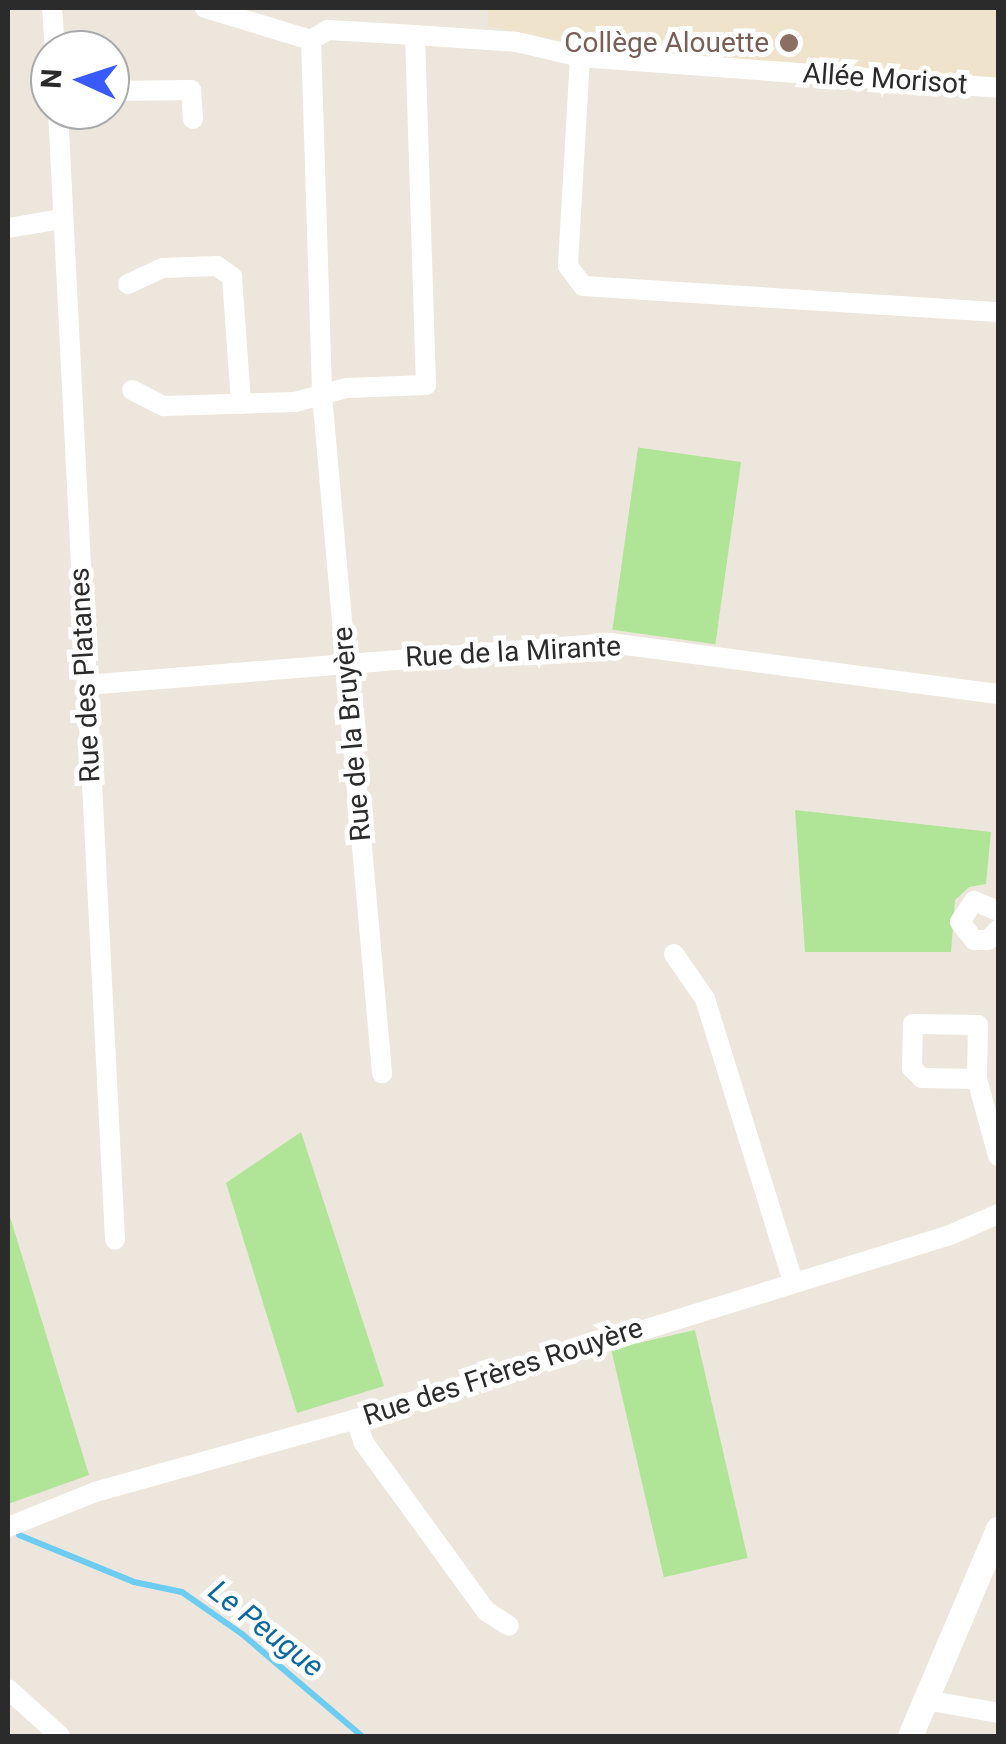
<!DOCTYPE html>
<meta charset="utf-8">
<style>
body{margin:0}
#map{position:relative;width:1006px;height:1744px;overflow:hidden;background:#ede6dc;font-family:Roboto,sans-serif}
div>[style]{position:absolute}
.education>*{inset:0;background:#efe4cb}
.green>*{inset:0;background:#b0e598;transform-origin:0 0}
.stream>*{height:6px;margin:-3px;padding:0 3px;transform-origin:3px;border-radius:3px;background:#6dccf1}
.minor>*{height:20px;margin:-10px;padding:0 10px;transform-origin:10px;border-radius:10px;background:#fff}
.tertiary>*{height:25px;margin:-12.5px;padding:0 12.5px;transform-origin:12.5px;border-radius:12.5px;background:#fff}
.dots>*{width:28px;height:28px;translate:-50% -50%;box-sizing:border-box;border:5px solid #fff;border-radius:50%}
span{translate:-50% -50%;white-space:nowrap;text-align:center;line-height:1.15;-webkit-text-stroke:10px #fff;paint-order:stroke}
.education-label{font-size:28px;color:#785e54}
.right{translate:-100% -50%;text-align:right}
.street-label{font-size:28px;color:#2b2b2b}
.water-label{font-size:30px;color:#0b699f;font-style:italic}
.frame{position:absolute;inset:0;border:10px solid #2b2b2b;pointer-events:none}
.north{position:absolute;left:30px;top:30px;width:100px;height:100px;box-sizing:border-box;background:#fff;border:2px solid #aaa;border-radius:50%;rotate:273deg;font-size:28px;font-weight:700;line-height:40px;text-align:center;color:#2b2b2b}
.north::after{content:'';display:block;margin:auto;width:35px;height:45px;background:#395afe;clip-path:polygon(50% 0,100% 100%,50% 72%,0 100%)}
</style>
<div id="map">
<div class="education">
<div style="clip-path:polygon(488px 8px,998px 8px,998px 77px,614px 51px,488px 26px)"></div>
</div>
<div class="green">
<div style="left:741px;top:462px;width:184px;height:104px;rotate:98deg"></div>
<div style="clip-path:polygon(795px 810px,991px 832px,986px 884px,969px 887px,955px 900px,951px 952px,805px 952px)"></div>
<div style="clip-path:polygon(301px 1132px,384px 1386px,297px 1413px,226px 1183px)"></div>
<div style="clip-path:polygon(8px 1210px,89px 1475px,8px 1504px)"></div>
<div style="left:695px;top:1330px;width:234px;height:86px;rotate:77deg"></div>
</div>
<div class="stream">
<div style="left:19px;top:1535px;width:124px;rotate:22.2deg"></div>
<div style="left:134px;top:1582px;width:49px;rotate:11.8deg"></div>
<div style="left:182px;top:1592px;width:73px;rotate:35deg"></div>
<div style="left:242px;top:1634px;width:157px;rotate:40.4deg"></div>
</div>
<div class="minor">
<div style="left:52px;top:8px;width:42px;rotate:85.9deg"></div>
<div style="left:205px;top:8px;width:111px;rotate:16.8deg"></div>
<div style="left:311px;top:40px;width:355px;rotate:88.2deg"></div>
<div style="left:322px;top:395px;width:681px;rotate:84.94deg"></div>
<div style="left:415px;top:35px;width:102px;rotate:3.9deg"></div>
<div style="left:517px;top:42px;width:65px;rotate:13.4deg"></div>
<div style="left:580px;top:57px;width:419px;rotate:4.2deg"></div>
<div style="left:580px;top:57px;width:209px;rotate:93.3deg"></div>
<div style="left:568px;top:266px;width:25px;rotate:53deg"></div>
<div style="left:583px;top:286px;width:416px;rotate:3.6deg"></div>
<div style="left:110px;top:91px;width:81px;rotate:-0.7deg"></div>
<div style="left:191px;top:90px;width:29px;rotate:86deg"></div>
<div style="left:58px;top:110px;width:1131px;rotate:87.11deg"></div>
<div style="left:8px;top:228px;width:55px;rotate:-9.5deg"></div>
<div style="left:128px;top:284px;width:38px;rotate:-25deg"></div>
<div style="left:163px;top:268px;width:54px;rotate:-2.1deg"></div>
<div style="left:217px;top:266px;width:19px;rotate:36deg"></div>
<div style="left:232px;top:277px;width:127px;rotate:85.9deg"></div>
<div style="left:132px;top:390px;width:36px;rotate:27deg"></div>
<div style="left:164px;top:406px;width:131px;rotate:-1.7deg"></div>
<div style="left:295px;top:402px;width:54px;rotate:-15.1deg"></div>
<div style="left:347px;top:388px;width:79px;rotate:-2.2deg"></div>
<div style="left:426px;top:385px;width:350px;rotate:-91.8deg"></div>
<div style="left:415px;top:35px;width:87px;rotate:-176.7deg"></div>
<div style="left:328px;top:30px;width:20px;rotate:150deg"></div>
<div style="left:86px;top:685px;width:526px;rotate:-4.58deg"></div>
<div style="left:610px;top:643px;width:391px;rotate:7.5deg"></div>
<div style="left:998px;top:911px;width:26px;rotate:-157deg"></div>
<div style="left:974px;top:901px;width:25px;rotate:124deg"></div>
<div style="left:960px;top:922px;width:23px;rotate:52deg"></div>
<div style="left:974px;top:940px;width:14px"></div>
<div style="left:988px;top:940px;width:14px;rotate:-45deg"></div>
<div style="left:674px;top:954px;width:55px;rotate:55.4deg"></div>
<div style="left:705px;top:999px;width:296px;rotate:72.7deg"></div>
<div style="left:977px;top:1079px;width:55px;rotate:-179deg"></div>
<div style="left:922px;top:1078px;width:14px;rotate:-135deg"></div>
<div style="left:912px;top:1068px;width:44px;rotate:-88.7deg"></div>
<div style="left:913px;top:1024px;width:65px;rotate:0.9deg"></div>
<div style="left:978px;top:1025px;width:54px;rotate:91.1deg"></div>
<div style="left:977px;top:1079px;width:80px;rotate:74.7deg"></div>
<div style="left:356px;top:1419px;width:25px;rotate:72deg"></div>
<div style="left:364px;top:1443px;width:208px;rotate:54deg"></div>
<div style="left:486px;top:1611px;width:27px;rotate:33deg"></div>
<div style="left:8px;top:1527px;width:94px;rotate:-21.9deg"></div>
<div style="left:95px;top:1492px;width:271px;rotate:-15.6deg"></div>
<div style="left:356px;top:1419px;width:622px;rotate:-17.21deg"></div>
<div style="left:950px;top:1235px;width:52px;rotate:-23.6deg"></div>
<div style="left:8px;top:1689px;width:70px;rotate:42.1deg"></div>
<div style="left:926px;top:1700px;width:73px;rotate:10.2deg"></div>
</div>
<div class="tertiary">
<div style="left:910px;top:1736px;width:225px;rotate:-67deg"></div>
</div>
<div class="dots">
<div style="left:789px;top:43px;background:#8d6e63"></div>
</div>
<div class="education-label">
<span class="right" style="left:769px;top:43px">Collège Alouette</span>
</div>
<div class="street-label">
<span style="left:885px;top:79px;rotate:4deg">Allée Morisot</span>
<span style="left:513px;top:652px;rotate:-3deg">Rue de la Mirante</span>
<span style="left:85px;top:675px;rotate:-93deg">Rue des Platanes</span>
<span style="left:352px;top:734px;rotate:-95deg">Rue de la Bruyère</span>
<span style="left:503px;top:1372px;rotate:-18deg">Rue des Frères Rouyère</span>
</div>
<div class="water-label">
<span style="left:266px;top:1629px;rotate:38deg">Le Peugue</span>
</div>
<div class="frame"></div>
<div class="north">N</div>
</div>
